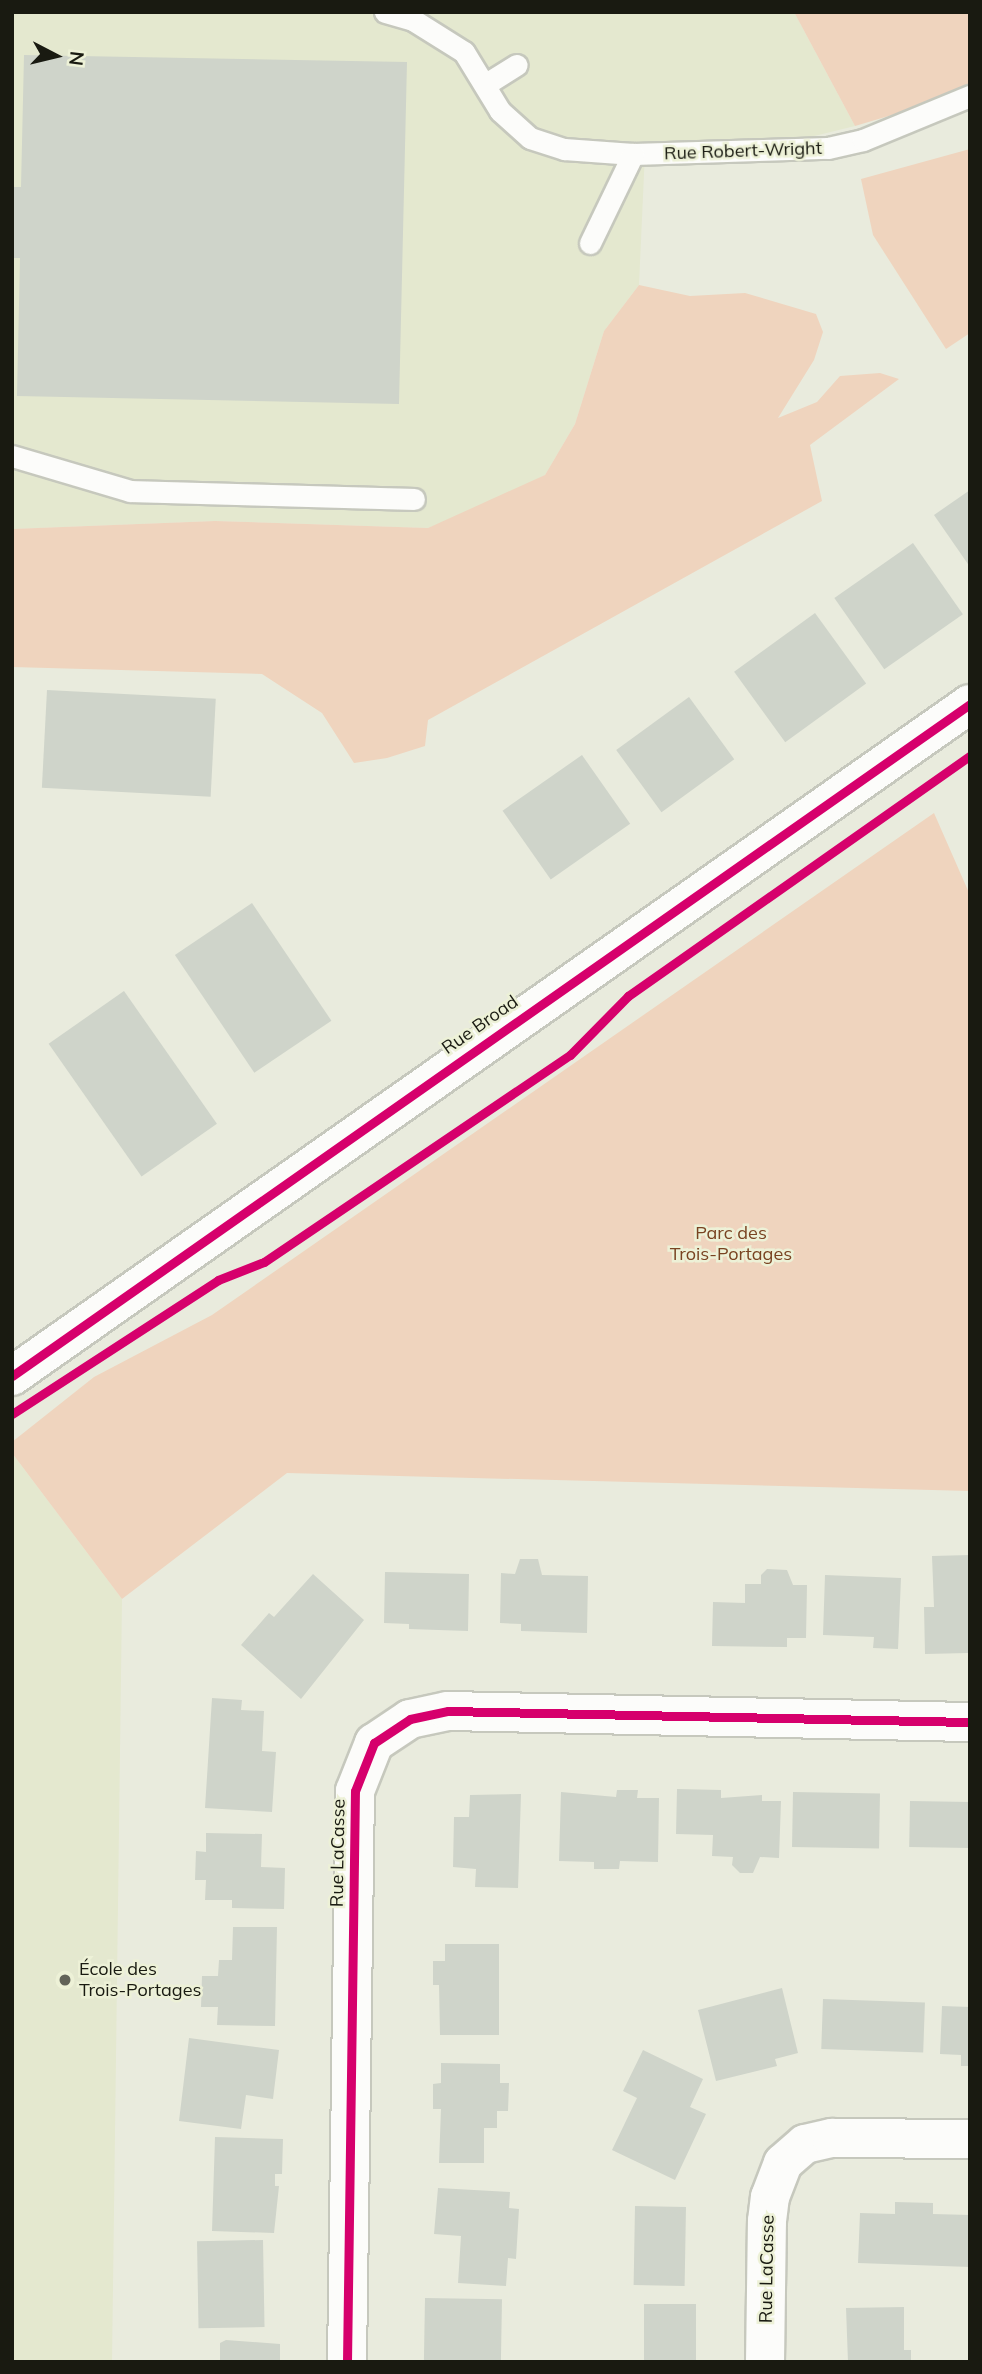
<!DOCTYPE html>
<meta charset="utf-8">
<style>
body{margin:0}
#map{position:relative;width:982px;height:2374px;overflow:hidden;background:#e9ebdd;font-family:Mulish,sans-serif}
div>[style]{position:absolute}
.built>*{inset:0;background:#e4e8cf}
.green>*{inset:0;background:#efd4be}
.building>*{inset:0;background:#cfd4ca;transform-origin:0 0}
.roads{filter:drop-shadow(2px 0 #c6c8bd) drop-shadow(-2px 0 #c6c8bd) drop-shadow(0 2px #c6c8bd) drop-shadow(0 -2px #c6c8bd)}
.service>*{height:21px;margin:-10.5px;padding:0 10.5px;transform-origin:10.5px;border-radius:10.5px;background:#fcfcfa}
.minor>*{height:38px;margin:-19px;padding:0 19px;transform-origin:19px;border-radius:19px;background:#fcfcfa}
.tertiary>*{height:38px;margin:-19px;padding:0 19px;transform-origin:19px;border-radius:19px;background:#fcfcfa}
.cycleway>*{height:9px;margin:-4.5px;padding:0 4.5px;transform-origin:4.5px;border-radius:4.5px;background:#d6006c}
.dots>*{width:19px;height:19px;translate:-50% -50%;box-sizing:border-box;border:4px solid #edf1d7;border-radius:50%}
span{translate:-50% -50%;white-space:nowrap;text-align:center;line-height:1.15;-webkit-text-stroke:5px #edf1d7;paint-order:stroke}
.street-label{font-size:18px;color:#191a11}
.park-label{font-size:18px;color:#794321}
.poi-label{font-size:18px;color:#191a11}
.left{translate:0 -50%;text-align:left}
.frame{position:absolute;inset:0;border:14px solid #191a11;pointer-events:none}
.north{position:absolute;left:21px;top:21px;width:70px;height:70px;-webkit-text-stroke:5px #edf1d7;paint-order:stroke;rotate:97deg;font-size:19px;font-weight:700;line-height:28px;text-align:center;color:#191a11}
.north::after{content:'';display:block;margin:auto;width:24px;height:32px;background:#191a11;clip-path:polygon(50% 0,100% 100%,50% 72%,0 100%)}
</style>
<div id="map">
<div class="built">
<div style="clip-path:polygon(12px 12px,794px 12px,855px 126px,790px 142px,645px 152px,639px 285px,604px 331px,575px 424px,545px 475px,486px 506px,428px 528px,215px 521px,12px 529px)"></div>
<div style="clip-path:polygon(12px 1453px,122px 1599px,112px 2362px,12px 2362px)"></div>
</div>
<div class="green">
<div style="clip-path:polygon(794px 12px,970px 12px,970px 83px,929px 104px,855px 126px)"></div>
<div style="clip-path:polygon(970px 149px,970px 333px,946px 349px,873px 235px,861px 179px)"></div>
<div style="clip-path:polygon(639px 285px,690px 296px,745px 293px,816px 314px,823px 332px,814px 360px,778px 418px,817px 402px,840px 376px,880px 373px,899px 379px,810px 445px,822px 501px,428px 720px,425px 746px,387px 758px,354px 763px,322px 713px,262px 674px,12px 667px,12px 529px,215px 521px,428px 528px,545px 475px,575px 424px,604px 331px)"></div>
<div style="clip-path:polygon(934px 813px,970px 895px,970px 1491px,287px 1473px,122px 1599px,12px 1453px,12px 1442px,94px 1377px,212px 1315px)"></div>
</div>
<div class="building">
<div style="clip-path:polygon(24px 55px,407px 62px,399px 404px,17px 396px,20px 258px,12px 258px,12px 187px,21px 187px)"></div>
<div style="clip-path:polygon(970px 490px,970px 567px,934px 515px)"></div>
<div style="left:913px;top:543px;width:87px;height:96px;rotate:55deg"></div>
<div style="left:815px;top:613px;width:87px;height:100px;rotate:54deg"></div>
<div style="left:47px;top:690px;width:169px;height:98px;rotate:3deg"></div>
<div style="left:689px;top:697px;width:77px;height:90px;rotate:54deg"></div>
<div style="left:582px;top:755px;width:84px;height:97px;rotate:55deg"></div>
<div style="left:252px;top:903px;width:142px;height:93px;rotate:56deg"></div>
<div style="left:124px;top:991px;width:162px;height:92px;rotate:55deg"></div>
<div style="clip-path:polygon(970px 1555px,968px 1653px,925px 1654px,924px 1607px,934px 1607px,932px 1556px)"></div>
<div style="clip-path:polygon(520px 1559px,538px 1559px,542px 1575px,588px 1576px,587px 1633px,521px 1631px,521px 1624px,500px 1623px,501px 1573px,515px 1574px)"></div>
<div style="clip-path:polygon(767px 1569px,787px 1570px,793px 1585px,807px 1585px,806px 1638px,787px 1638px,787px 1647px,712px 1646px,713px 1602px,745px 1603px,745px 1584px,761px 1584px,761px 1575px)"></div>
<div style="clip-path:polygon(385px 1572px,469px 1574px,468px 1631px,409px 1629px,409px 1624px,384px 1623px)"></div>
<div style="clip-path:polygon(313px 1574px,364px 1620px,301px 1699px,241px 1645px,269px 1613px,274px 1617px)"></div>
<div style="clip-path:polygon(825px 1575px,901px 1578px,898px 1649px,873px 1648px,874px 1637px,823px 1635px)"></div>
<div style="clip-path:polygon(212px 1698px,242px 1700px,241px 1710px,264px 1711px,262px 1751px,276px 1752px,272px 1812px,205px 1808px)"></div>
<div style="clip-path:polygon(677px 1789px,721px 1790px,721px 1798px,762px 1795px,762px 1801px,781px 1801px,779px 1858px,760px 1857px,753px 1873px,740px 1873px,732px 1865px,733px 1857px,712px 1856px,713px 1835px,676px 1834px)"></div>
<div style="clip-path:polygon(617px 1790px,638px 1790px,637px 1798px,659px 1798px,658px 1862px,620px 1861px,619px 1869px,594px 1869px,594px 1862px,559px 1861px,561px 1792px,616px 1797px)"></div>
<div style="left:793px;top:1792px;width:87px;height:55px;rotate:1deg"></div>
<div style="clip-path:polygon(521px 1794px,518px 1888px,475px 1887px,476px 1869px,453px 1867px,454px 1817px,469px 1817px,470px 1795px)"></div>
<div style="left:910px;top:1801px;width:60px;height:46px;rotate:1deg"></div>
<div style="clip-path:polygon(206px 1833px,262px 1834px,261px 1867px,285px 1868px,284px 1909px,232px 1908px,232px 1900px,205px 1900px,206px 1880px,195px 1880px,196px 1851px,206px 1852px)"></div>
<div style="clip-path:polygon(233px 1927px,277px 1927px,275px 2026px,217px 2025px,218px 2007px,201px 2007px,202px 1976px,218px 1976px,219px 1960px,232px 1960px)"></div>
<div style="clip-path:polygon(445px 1944px,499px 1944px,499px 2035px,440px 2035px,439px 1985px,433px 1985px,433px 1961px,445px 1961px)"></div>
<div style="clip-path:polygon(782px 1988px,798px 2053px,775px 2059px,777px 2066px,716px 2081px,698px 2010px)"></div>
<div style="left:823px;top:1999px;width:102px;height:50px;rotate:2deg"></div>
<div style="clip-path:polygon(942px 2006px,970px 2007px,970px 2066px,961px 2066px,961px 2055px,940px 2054px)"></div>
<div style="clip-path:polygon(189px 2038px,279px 2050px,273px 2099px,246px 2095px,241px 2129px,179px 2121px)"></div>
<div style="clip-path:polygon(643px 2050px,703px 2079px,690px 2107px,706px 2114px,675px 2180px,612px 2150px,637px 2098px,623px 2091px)"></div>
<div style="clip-path:polygon(441px 2063px,500px 2064px,500px 2083px,509px 2083px,508px 2111px,497px 2111px,497px 2128px,484px 2128px,484px 2163px,439px 2163px,441px 2109px,433px 2109px,433px 2084px,441px 2083px)"></div>
<div style="clip-path:polygon(215px 2137px,283px 2139px,282px 2174px,275px 2174px,275px 2186px,279px 2186px,274px 2233px,212px 2231px)"></div>
<div style="clip-path:polygon(438px 2188px,510px 2192px,509px 2208px,519px 2209px,516px 2259px,508px 2258px,506px 2286px,458px 2283px,461px 2236px,434px 2234px)"></div>
<div style="clip-path:polygon(895px 2202px,933px 2203px,933px 2214px,970px 2215px,970px 2267px,858px 2263px,860px 2213px,895px 2214px)"></div>
<div style="left:635px;top:2206px;width:51px;height:79px;rotate:1deg"></div>
<div style="left:263px;top:2240px;width:87px;height:66px;rotate:89deg"></div>
<div style="left:425px;top:2298px;width:77px;height:64px;rotate:1deg"></div>
<div style="left:696px;top:2304px;width:58px;height:52px;rotate:90deg"></div>
<div style="clip-path:polygon(904px 2307px,904px 2350px,911px 2350px,911px 2362px,848px 2362px,846px 2308px)"></div>
<div style="clip-path:polygon(226px 2340px,280px 2344px,280px 2362px,220px 2362px,220px 2343px)"></div>
</div>
<div class="roads">
<div class="service">
<div style="left:385px;top:12px;width:29px;rotate:16deg"></div>
<div style="left:413px;top:20px;width:60px;rotate:32.1deg"></div>
<div style="left:464px;top:52px;width:69px;rotate:58.6deg"></div>
<div style="left:500px;top:111px;width:40px;rotate:42deg"></div>
<div style="left:530px;top:138px;width:36px;rotate:18deg"></div>
<div style="left:564px;top:149px;width:69px;rotate:4.1deg"></div>
<div style="left:633px;top:154px;width:195px;rotate:-1.8deg"></div>
<div style="left:828px;top:148px;width:36px;rotate:-13deg"></div>
<div style="left:863px;top:140px;width:116px;rotate:-22.4deg"></div>
<div style="left:486px;top:84px;width:36px;rotate:-32deg"></div>
<div style="left:590px;top:243px;width:99px;rotate:-64.2deg"></div>
<div style="left:12px;top:456px;width:123px;rotate:16.5deg"></div>
<div style="left:130px;top:491px;width:284px;rotate:1.6deg"></div>
</div>
<div class="minor">
<div style="left:347px;top:2362px;width:571px;rotate:-89.2deg"></div>
<div style="left:355px;top:1791px;width:52px;rotate:-68.4deg"></div>
<div style="left:374px;top:1743px;width:43px;rotate:-33.7deg"></div>
<div style="left:410px;top:1719px;width:39px;rotate:-12deg"></div>
<div style="left:448px;top:1711px;width:522px;rotate:1.21deg"></div>
<div style="left:765px;top:2362px;width:141px;rotate:-89.2deg"></div>
<div style="left:767px;top:2221px;width:24px;rotate:-83deg"></div>
<div style="left:770px;top:2197px;width:36px;rotate:-69deg"></div>
<div style="left:783px;top:2163px;width:29px;rotate:-41deg"></div>
<div style="left:805px;top:2144px;width:28px;rotate:-13deg"></div>
<div style="left:832px;top:2138px;width:138px;rotate:0.4deg"></div>
</div>
<div class="tertiary">
<div style="left:12px;top:1376px;width:1170px;rotate:-35.05deg"></div>
</div>
</div>
<div class="cycleway">
<div style="left:12px;top:1376px;width:1170px;rotate:-35.05deg"></div>
<div style="left:12px;top:1414px;width:246px;rotate:-33deg"></div>
<div style="left:218px;top:1280px;width:49px;rotate:-21.4deg"></div>
<div style="left:264px;top:1262px;width:369px;rotate:-34.1deg"></div>
<div style="left:570px;top:1055px;width:83px;rotate:-45.5deg"></div>
<div style="left:628px;top:996px;width:418px;rotate:-35.1deg"></div>
<div style="left:347px;top:2362px;width:571px;rotate:-89.2deg"></div>
<div style="left:355px;top:1791px;width:52px;rotate:-68.4deg"></div>
<div style="left:374px;top:1743px;width:43px;rotate:-33.7deg"></div>
<div style="left:410px;top:1719px;width:39px;rotate:-12deg"></div>
<div style="left:448px;top:1711px;width:522px;rotate:1.21deg"></div>
</div>
<div class="dots">
<div style="left:65px;top:1980px;background:#626358"></div>
</div>
<div class="street-label">
<span style="left:743px;top:151px;rotate:-2deg">Rue Robert-Wright</span>
<span style="left:480px;top:1025px;rotate:-35deg">Rue Broad</span>
<span style="left:338px;top:1853px;rotate:-89deg">Rue LaCasse</span>
<span style="left:767px;top:2269px;rotate:-89deg">Rue LaCasse</span>
</div>
<div class="park-label">
<span style="left:731px;top:1244px">Parc des<br>Trois-Portages</span>
</div>
<div class="poi-label">
<span class="left" style="left:79px;top:1980px">École des<br>Trois-Portages</span>
</div>
<div class="frame"></div>
<div class="north">N</div>
</div>
